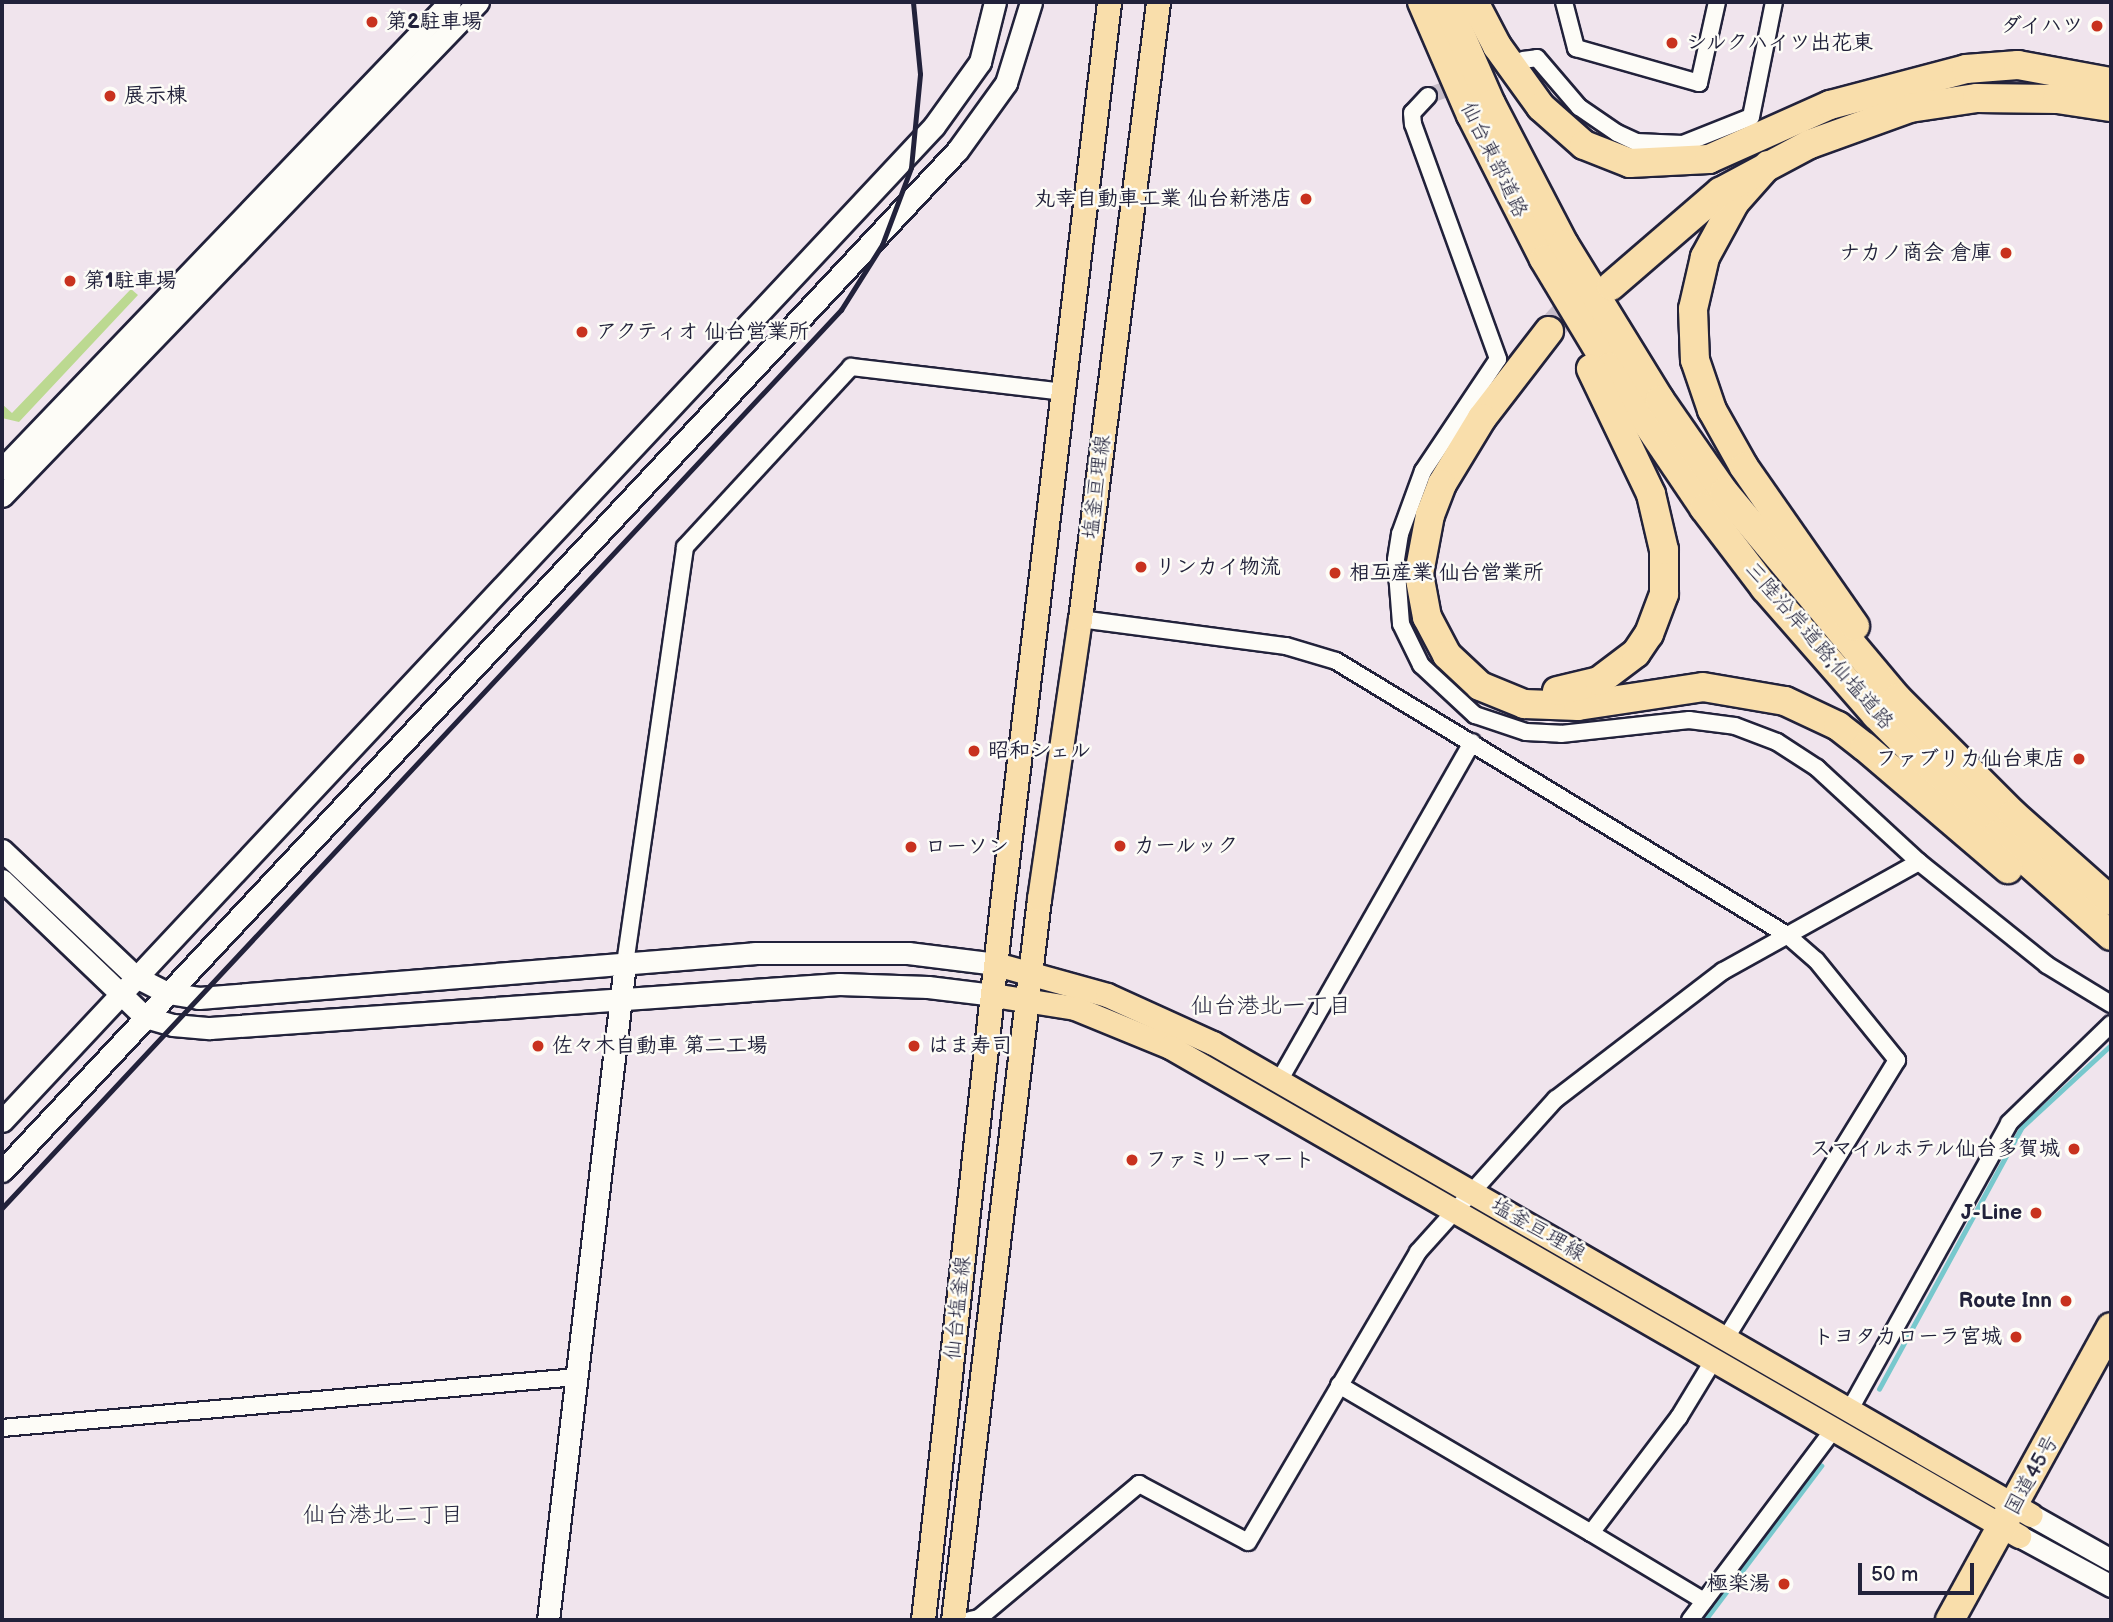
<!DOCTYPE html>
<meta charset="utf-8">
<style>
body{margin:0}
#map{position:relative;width:2113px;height:1622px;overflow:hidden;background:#f0e4ed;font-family:"Balsamiq Sans","Klee One",sans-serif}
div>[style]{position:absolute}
.green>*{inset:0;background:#bcd991}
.stream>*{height:4.5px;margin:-2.25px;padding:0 2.25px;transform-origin:2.25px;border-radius:2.25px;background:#77c8cd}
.street-tunnel>*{height:16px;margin-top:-8px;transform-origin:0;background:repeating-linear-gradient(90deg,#c7bdc9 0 16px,transparent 0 24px)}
.highway-tunnel>*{height:28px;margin-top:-14px;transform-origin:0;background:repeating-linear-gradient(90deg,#c7bdc9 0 28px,transparent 0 42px)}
.roads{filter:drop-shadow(2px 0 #22223b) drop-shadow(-2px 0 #22223b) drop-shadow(0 2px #22223b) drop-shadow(0 -2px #22223b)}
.street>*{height:16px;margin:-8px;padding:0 8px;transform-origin:8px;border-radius:8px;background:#fdfcf7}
.secondary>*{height:21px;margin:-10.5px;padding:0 10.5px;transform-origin:10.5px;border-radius:10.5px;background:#fdfcf7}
.primary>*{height:23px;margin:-11.5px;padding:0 11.5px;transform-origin:11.5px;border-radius:11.5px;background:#f9deab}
.highway>*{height:28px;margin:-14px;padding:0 14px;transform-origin:14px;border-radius:14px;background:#f9deab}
.rail>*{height:4.5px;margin:-2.25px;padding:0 2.25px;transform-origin:2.25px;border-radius:2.25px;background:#22223b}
.dots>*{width:19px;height:19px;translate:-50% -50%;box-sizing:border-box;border:4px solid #fdfcf7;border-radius:50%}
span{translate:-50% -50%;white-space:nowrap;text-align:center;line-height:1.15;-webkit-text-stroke:5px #fdfcf7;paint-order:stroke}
.poi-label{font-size:21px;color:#22223b;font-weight:700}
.left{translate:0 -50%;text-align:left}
.right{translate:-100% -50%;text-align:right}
.street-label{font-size:21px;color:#22223b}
.neighbourhood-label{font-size:23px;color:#22223b}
.frame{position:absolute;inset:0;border:4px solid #22223b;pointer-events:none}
.scale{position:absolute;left:1858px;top:1563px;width:116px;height:32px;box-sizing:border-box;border:4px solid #22223b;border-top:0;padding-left:9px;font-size:21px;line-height:24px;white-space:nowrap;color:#22223b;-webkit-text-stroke:5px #fdfcf7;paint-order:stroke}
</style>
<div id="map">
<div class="green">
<div style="clip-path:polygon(131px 289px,138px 295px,19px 422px,2px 418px,2px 404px,12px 413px)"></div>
</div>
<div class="stream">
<div style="left:1879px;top:1389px;width:298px;rotate:-61.4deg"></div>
<div style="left:2022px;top:1127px;width:121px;rotate:-42.7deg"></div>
<div style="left:1705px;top:1620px;width:193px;rotate:-53deg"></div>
</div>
<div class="street-tunnel">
<div style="left:1428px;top:96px;width:95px;rotate:-20.3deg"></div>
</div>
<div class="highway-tunnel">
<div style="left:1549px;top:331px;width:79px;rotate:-48.1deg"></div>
</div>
<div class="roads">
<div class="street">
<div style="left:1564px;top:2px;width:48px;rotate:75.4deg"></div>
<div style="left:1576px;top:48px;width:128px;rotate:15.9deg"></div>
<div style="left:1699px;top:83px;width:83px;rotate:-77.5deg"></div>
<div style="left:1523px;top:60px;width:14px;rotate:-8deg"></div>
<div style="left:1537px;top:58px;width:65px;rotate:49.4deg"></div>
<div style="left:1579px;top:107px;width:46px;rotate:34.4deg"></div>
<div style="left:1617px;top:133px;width:21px;rotate:25deg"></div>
<div style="left:1636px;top:142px;width:47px;rotate:2.4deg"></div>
<div style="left:1683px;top:144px;width:73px;rotate:-21.7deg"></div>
<div style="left:1751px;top:117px;width:117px;rotate:-78.7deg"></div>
<div style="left:1428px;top:96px;width:23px;rotate:133deg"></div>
<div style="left:1412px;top:113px;width:11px;rotate:85deg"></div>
<div style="left:1413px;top:124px;width:250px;rotate:70.1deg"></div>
<div style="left:1498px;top:359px;width:135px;rotate:123.8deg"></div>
<div style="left:1423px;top:471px;width:67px;rotate:110.1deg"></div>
<div style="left:1400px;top:534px;width:26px;rotate:99deg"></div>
<div style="left:1396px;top:560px;width:64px;rotate:85.5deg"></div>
<div style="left:1401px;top:624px;width:46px;rotate:64deg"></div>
<div style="left:1421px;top:665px;width:74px;rotate:42.8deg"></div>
<div style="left:1475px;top:715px;width:54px;rotate:18.4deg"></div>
<div style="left:1526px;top:732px;width:35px;rotate:3deg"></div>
<div style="left:1561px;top:734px;width:129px;rotate:-6.2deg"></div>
<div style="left:1689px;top:720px;width:46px;rotate:7.4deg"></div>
<div style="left:1735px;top:726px;width:45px;rotate:20.9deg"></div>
<div style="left:1777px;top:742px;width:48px;rotate:33deg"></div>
<div style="left:1817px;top:768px;width:139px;rotate:42.7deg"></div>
<div style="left:1919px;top:862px;width:164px;rotate:38.8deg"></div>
<div style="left:2047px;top:965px;width:75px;rotate:31.4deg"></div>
<div style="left:1080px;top:619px;width:208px;rotate:7.5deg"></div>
<div style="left:1286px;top:646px;width:52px;rotate:16.7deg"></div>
<div style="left:1336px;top:661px;width:528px;rotate:31.28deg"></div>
<div style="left:1787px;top:935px;width:38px;rotate:41deg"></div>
<div style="left:1816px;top:960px;width:129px;rotate:51deg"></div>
<div style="left:1897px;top:1060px;width:326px;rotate:121.6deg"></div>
<div style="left:625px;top:964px;width:421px;rotate:-81.8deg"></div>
<div style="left:685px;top:547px;width:245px;rotate:-47.3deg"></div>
<div style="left:851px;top:367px;width:213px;rotate:6.7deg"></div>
<div style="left:1279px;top:1081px;width:390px;rotate:-60.3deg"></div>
<div style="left:1339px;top:1385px;width:292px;rotate:30.4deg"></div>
<div style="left:1591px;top:1533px;width:146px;rotate:-52.8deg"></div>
<div style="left:1679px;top:1417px;width:66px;rotate:-58.7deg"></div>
<div style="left:1849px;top:1411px;width:329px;rotate:-60.9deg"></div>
<div style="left:2009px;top:1123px;width:142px;rotate:-44.1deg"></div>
<div style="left:2px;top:1428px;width:577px;rotate:-5.07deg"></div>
<div style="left:1591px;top:1533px;width:132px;rotate:31deg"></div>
<div style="left:970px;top:1620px;width:9px;rotate:-13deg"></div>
<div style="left:979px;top:1618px;width:209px;rotate:-39.9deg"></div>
<div style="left:1139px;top:1484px;width:123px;rotate:28deg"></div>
<div style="left:1248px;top:1542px;width:336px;rotate:-59.6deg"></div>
<div style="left:1418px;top:1252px;width:206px;rotate:-48deg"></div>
<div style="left:1556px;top:1099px;width:210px;rotate:-37.5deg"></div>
<div style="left:1723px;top:971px;width:224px;rotate:-29.1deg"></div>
<div style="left:1690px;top:1620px;width:238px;rotate:-53deg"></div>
</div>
<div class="secondary">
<div style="left:2px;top:469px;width:647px;rotate:-46.19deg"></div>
<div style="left:2px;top:496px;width:686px;rotate:-46.06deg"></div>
<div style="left:2px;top:850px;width:185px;rotate:43.5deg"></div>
<div style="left:136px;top:977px;width:36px;rotate:27deg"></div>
<div style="left:168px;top:993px;width:31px;rotate:9deg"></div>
<div style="left:199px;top:998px;width:559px;rotate:-4.62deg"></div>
<div style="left:756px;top:953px;width:152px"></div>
<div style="left:908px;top:953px;width:89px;rotate:7.1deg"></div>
<div style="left:2px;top:880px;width:198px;rotate:43.8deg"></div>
<div style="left:145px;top:1017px;width:29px;rotate:16deg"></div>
<div style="left:173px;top:1025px;width:37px;rotate:5deg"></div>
<div style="left:210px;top:1028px;width:631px;rotate:-4deg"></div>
<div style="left:839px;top:984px;width:89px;rotate:1.9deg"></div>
<div style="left:928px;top:987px;width:65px;rotate:7deg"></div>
<div style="left:2px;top:1121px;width:1363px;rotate:-46.87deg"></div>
<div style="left:934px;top:126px;width:79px;rotate:-54.3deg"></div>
<div style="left:980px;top:62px;width:62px;rotate:-76deg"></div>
<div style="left:2px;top:1171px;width:1397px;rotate:-46.89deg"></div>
<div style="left:957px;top:151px;width:84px;rotate:-54.2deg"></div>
<div style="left:1006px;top:83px;width:85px;rotate:-72.8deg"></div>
<div style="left:2031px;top:1515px;width:92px;rotate:29.4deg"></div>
<div style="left:2019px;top:1536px;width:105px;rotate:28.5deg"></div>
<div style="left:548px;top:1620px;width:661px;rotate:-83.31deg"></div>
</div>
<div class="primary">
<div style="left:996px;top:964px;width:115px;rotate:15.6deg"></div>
<div style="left:1107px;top:995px;width:116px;rotate:24.4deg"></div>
<div style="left:1213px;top:1043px;width:944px;rotate:29.99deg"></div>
<div style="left:993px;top:995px;width:83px;rotate:9deg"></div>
<div style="left:1075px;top:1008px;width:103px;rotate:22.3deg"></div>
<div style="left:1170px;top:1047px;width:980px;rotate:29.94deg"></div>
<div style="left:923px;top:1620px;width:712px;rotate:-83.71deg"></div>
<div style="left:1001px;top:912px;width:916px;rotate:-83.23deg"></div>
<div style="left:953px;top:1620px;width:726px;rotate:-83.2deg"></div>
<div style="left:1039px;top:899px;width:283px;rotate:-81.7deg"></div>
<div style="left:1080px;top:619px;width:622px;rotate:-82.79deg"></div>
</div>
<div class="highway">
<div style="left:1422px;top:2px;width:123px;rotate:66.6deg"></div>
<div style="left:1471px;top:115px;width:161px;rotate:63.1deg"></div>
<div style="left:1544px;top:259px;width:126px;rotate:59deg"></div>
<div style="left:1609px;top:367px;width:170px;rotate:56deg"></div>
<div style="left:1704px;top:508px;width:101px;rotate:52.7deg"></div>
<div style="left:1765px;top:588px;width:169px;rotate:48.8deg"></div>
<div style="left:1876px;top:715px;width:170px;rotate:44.8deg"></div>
<div style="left:1997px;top:835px;width:152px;rotate:41.5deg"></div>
<div style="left:1446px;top:2px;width:111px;rotate:66.2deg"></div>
<div style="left:1491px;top:104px;width:158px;rotate:62.5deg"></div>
<div style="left:1564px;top:244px;width:183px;rotate:58.4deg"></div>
<div style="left:1660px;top:400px;width:112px;rotate:55.2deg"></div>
<div style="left:1724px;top:492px;width:269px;rotate:50deg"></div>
<div style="left:1897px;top:698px;width:164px;rotate:45deg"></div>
<div style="left:2013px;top:814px;width:131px;rotate:41.6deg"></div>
<div style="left:1474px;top:2px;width:50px;rotate:62.4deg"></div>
<div style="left:1497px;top:46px;width:75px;rotate:54.2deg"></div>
<div style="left:1541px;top:107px;width:57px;rotate:41.5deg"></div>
<div style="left:1584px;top:145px;width:49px;rotate:21.4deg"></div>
<div style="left:1630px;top:163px;width:79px;rotate:-2.9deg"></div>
<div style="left:1709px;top:159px;width:133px;rotate:-24.1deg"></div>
<div style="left:1830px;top:105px;width:141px;rotate:-14.8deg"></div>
<div style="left:1966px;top:69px;width:52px;rotate:-4.4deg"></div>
<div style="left:2018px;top:65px;width:95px;rotate:10.4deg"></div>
<div style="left:1768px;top:165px;width:50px;rotate:131.7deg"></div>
<div style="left:1735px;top:202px;width:63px;rotate:118.6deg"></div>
<div style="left:1705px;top:257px;width:53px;rotate:103deg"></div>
<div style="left:1693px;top:309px;width:51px;rotate:87.8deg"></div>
<div style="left:1695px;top:360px;width:53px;rotate:71.2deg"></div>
<div style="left:1712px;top:410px;width:65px;rotate:60.7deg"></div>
<div style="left:1744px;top:467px;width:194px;rotate:55.1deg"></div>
<div style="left:1611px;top:286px;width:144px;rotate:-40.8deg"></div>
<div style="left:1720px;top:192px;width:102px;rotate:-28.1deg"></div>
<div style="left:1810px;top:144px;width:106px;rotate:-19.8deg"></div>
<div style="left:1910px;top:108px;width:68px;rotate:-8.5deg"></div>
<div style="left:1977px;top:98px;width:80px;rotate:0.7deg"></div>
<div style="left:2057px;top:99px;width:55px;rotate:8.4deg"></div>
<div style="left:1549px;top:331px;width:110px;rotate:127.6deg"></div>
<div style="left:1482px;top:418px;width:77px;rotate:121.2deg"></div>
<div style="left:1442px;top:484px;width:33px;rotate:111deg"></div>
<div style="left:1430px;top:515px;width:60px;rotate:100.6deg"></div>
<div style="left:1419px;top:574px;width:44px;rotate:79.5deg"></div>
<div style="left:1427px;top:617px;width:43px;rotate:62.2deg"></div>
<div style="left:1447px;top:655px;width:45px;rotate:43.2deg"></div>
<div style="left:1480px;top:686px;width:48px;rotate:22.2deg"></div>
<div style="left:1524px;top:704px;width:54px;rotate:2.1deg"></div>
<div style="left:1578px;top:706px;width:126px;rotate:-8.6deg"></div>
<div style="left:1703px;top:687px;width:83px;rotate:9.7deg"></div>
<div style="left:1785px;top:701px;width:59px;rotate:25.3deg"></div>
<div style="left:1838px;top:726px;width:34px;rotate:38deg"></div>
<div style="left:1865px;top:747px;width:188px;rotate:40.5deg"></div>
<div style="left:1557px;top:691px;width:43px;rotate:-13.4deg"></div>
<div style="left:1599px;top:681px;width:46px;rotate:-37.1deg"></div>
<div style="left:1636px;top:653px;width:23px;rotate:-56deg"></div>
<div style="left:1649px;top:634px;width:43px;rotate:-69.4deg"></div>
<div style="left:1664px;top:594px;width:44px;rotate:-90deg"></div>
<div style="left:1664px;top:550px;width:57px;rotate:-103.1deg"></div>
<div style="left:1651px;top:494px;width:139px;rotate:-115.6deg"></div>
<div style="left:1950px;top:1620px;width:334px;rotate:-61.2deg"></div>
</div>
</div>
<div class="rail">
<div style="left:2px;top:1208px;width:1229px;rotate:-46.95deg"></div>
<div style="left:841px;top:310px;width:77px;rotate:-57.8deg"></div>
<div style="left:882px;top:245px;width:82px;rotate:-69.4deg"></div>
<div style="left:911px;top:168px;width:94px;rotate:-84.5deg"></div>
<div style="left:920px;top:74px;width:72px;rotate:-95.6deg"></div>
</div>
<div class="dots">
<div style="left:372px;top:22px;background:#c8321e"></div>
<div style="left:2097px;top:26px;background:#c8321e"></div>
<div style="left:1672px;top:43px;background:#c8321e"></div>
<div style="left:110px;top:96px;background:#c8321e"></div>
<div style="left:1306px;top:199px;background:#c8321e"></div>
<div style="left:2006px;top:253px;background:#c8321e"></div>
<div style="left:70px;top:281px;background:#c8321e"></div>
<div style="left:582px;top:332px;background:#c8321e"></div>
<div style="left:1141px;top:567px;background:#c8321e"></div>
<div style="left:1335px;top:573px;background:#c8321e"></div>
<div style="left:974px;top:751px;background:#c8321e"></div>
<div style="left:2079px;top:759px;background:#c8321e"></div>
<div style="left:1120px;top:846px;background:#c8321e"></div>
<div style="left:911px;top:847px;background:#c8321e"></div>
<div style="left:538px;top:1046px;background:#c8321e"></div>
<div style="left:914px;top:1046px;background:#c8321e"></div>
<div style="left:2074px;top:1149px;background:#c8321e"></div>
<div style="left:1132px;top:1160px;background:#c8321e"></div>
<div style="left:2036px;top:1213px;background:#c8321e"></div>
<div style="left:2066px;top:1301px;background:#c8321e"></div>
<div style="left:2016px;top:1337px;background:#c8321e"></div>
<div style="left:1784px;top:1584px;background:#c8321e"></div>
</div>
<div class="poi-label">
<span class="left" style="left:386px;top:22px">第2駐車場</span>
<span class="right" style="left:2083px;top:26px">ダイハツ</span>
<span class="left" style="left:1686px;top:43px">シルクハイツ出花東</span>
<span class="left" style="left:124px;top:96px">展示棟</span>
<span class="right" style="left:1292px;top:199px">丸幸自動車工業 仙台新港店</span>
<span class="right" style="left:1992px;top:253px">ナカノ商会 倉庫</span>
<span class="left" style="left:84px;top:281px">第1駐車場</span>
<span class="left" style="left:596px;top:332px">アクティオ 仙台営業所</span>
<span class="left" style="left:1155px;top:567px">リンカイ物流</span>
<span class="left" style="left:1349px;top:573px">相互産業 仙台営業所</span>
<span class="left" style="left:988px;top:751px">昭和シェル</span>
<span class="right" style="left:2065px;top:759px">ファブリカ仙台東店</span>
<span class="left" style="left:1134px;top:846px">カールック</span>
<span class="left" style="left:925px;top:847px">ローソン</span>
<span class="left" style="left:552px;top:1046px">佐々木自動車 第二工場</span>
<span class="left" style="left:928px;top:1046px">はま寿司</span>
<span class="right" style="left:2060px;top:1149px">スマイルホテル仙台多賀城</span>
<span class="left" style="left:1146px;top:1160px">ファミリーマート</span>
<span class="right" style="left:2022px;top:1213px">J-Line</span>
<span class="right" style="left:2052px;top:1301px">Route Inn</span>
<span class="right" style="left:2002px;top:1337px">トヨタカローラ宮城</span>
<span class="right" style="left:1770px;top:1584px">極楽湯</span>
</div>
<div class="street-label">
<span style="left:1494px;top:160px;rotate:64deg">仙台東部道路</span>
<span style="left:1097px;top:487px;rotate:-83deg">塩釜亘理線</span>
<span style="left:1819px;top:646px;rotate:49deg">三陸沿岸道路;仙塩道路</span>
<span style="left:1538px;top:1230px;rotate:30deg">塩釜亘理線</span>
<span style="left:958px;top:1308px;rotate:-84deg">仙台塩釜線</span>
<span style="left:2032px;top:1475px;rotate:-61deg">国道45号</span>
</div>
<div class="neighbourhood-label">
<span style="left:1271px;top:1006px">仙台港北一丁目</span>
<span style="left:383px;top:1515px">仙台港北二丁目</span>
</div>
<div class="frame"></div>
<div class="scale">50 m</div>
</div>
